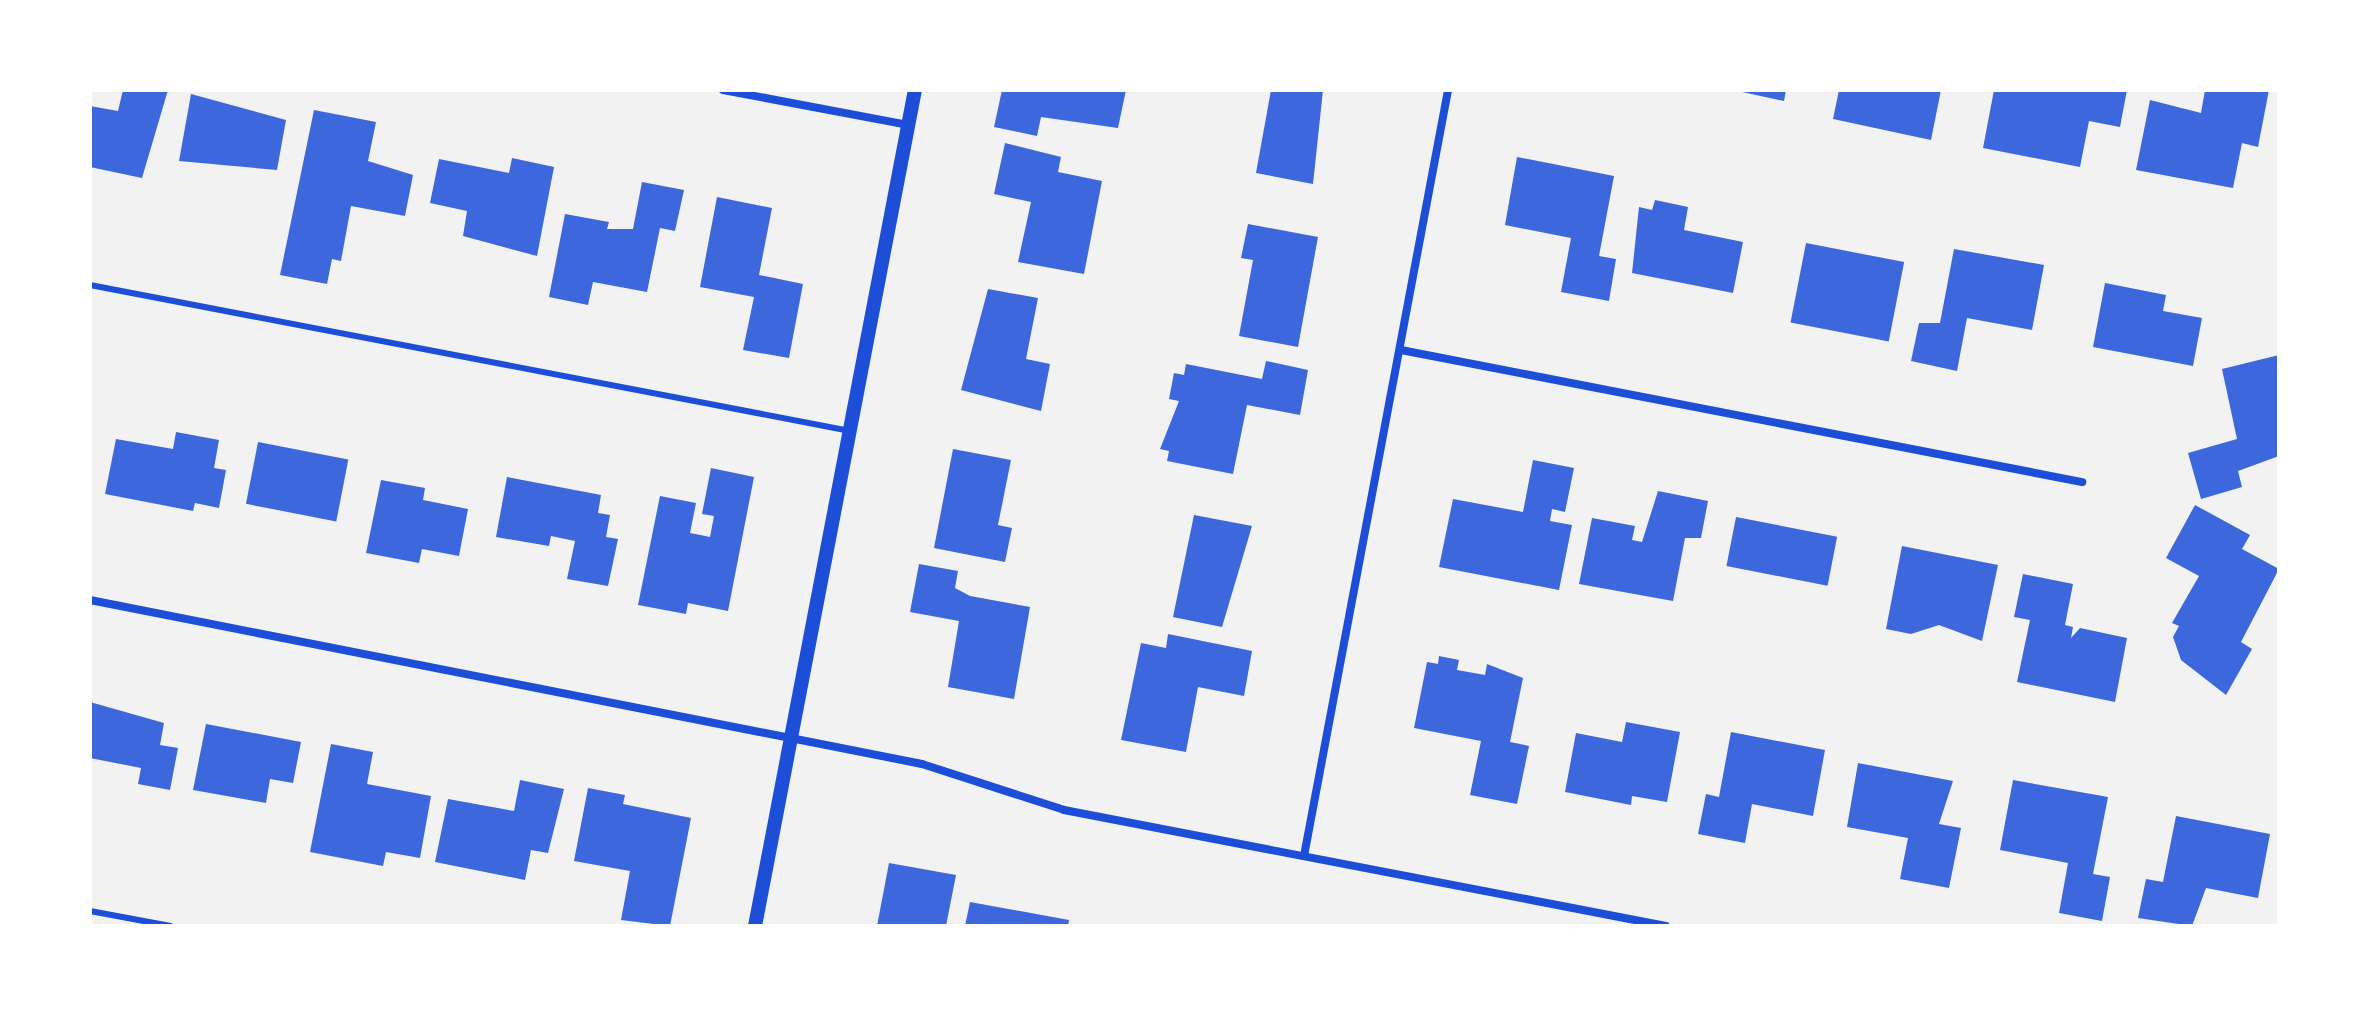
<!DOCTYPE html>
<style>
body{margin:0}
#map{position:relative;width:2369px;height:1016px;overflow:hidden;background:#f2f2f2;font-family:"Archivo Narrow",sans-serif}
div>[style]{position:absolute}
.building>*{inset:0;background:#3d67dc;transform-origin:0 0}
.service>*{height:6px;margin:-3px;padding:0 3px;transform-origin:3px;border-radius:3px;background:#1d4ed8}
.minor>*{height:8px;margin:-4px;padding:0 4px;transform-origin:4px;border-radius:4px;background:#1d4ed8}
.tertiary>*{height:14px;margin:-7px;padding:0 7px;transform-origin:7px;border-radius:7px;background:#1d4ed8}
span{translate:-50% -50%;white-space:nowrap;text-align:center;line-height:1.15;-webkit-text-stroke:6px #fff;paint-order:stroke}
.frame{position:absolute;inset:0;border:92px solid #fff;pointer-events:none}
</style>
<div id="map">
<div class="building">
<div style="clip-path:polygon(123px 90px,168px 90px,142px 178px,90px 167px,90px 106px,118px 111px)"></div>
<div style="clip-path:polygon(1002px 90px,1126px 90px,1118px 128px,1041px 117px,1037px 136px,994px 127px)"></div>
<div style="clip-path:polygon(1271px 90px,1323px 90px,1313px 184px,1256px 173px)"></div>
<div style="clip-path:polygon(1733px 90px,1786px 90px,1784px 101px)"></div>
<div style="clip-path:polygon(1839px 90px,1941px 90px,1931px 140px,1833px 119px)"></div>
<div style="clip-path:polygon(1994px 90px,2127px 90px,2120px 127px,2089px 121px,2080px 167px,1983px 148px)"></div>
<div style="clip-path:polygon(2205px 90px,2269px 90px,2258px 147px,2242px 143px,2233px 188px,2136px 170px,2150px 100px,2201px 113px)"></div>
<div style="clip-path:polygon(191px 94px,286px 120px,277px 170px,179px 161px)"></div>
<div style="clip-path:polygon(314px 110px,376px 122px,368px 161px,413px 175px,405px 216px,351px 206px,341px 261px,332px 259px,327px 284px,280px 275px)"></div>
<div style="clip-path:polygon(1005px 143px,1061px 157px,1058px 172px,1102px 181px,1084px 274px,1018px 262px,1031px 202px,994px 194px)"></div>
<div style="clip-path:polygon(1517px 157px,1614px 176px,1599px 256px,1616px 259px,1609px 301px,1561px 292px,1571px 238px,1505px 225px)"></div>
<div style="clip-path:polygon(512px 158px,554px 167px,537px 256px,463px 236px,467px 211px,430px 203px,439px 159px,509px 173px)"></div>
<div style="clip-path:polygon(642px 182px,684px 190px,675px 231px,660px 228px,647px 292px,593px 282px,588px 305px,549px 297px,565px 214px,609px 222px,607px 229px,633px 229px)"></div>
<div style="clip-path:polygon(717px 197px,772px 208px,759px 275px,803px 284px,789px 358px,743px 350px,754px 297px,700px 287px)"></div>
<div style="clip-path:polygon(1655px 200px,1688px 207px,1684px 230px,1743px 242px,1733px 293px,1632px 273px,1639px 207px,1652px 210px)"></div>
<div style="clip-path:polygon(1248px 224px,1318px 237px,1298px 347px,1239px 336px,1253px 260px,1241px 258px)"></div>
<div style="left:1806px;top:243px;width:100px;height:81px;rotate:11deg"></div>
<div style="clip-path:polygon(1954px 249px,2044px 265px,2032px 330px,1967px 318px,1957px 371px,1911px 361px,1919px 323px,1940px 323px)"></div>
<div style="clip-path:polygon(2105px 283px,2166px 295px,2163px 311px,2202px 318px,2193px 366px,2093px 347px)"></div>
<div style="clip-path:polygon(988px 289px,1038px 298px,1026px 359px,1050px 364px,1041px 411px,961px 390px)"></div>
<div style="clip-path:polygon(2279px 355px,2279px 456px,2238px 471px,2242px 487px,2201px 499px,2188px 453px,2237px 439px,2222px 369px)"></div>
<div style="clip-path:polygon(1266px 361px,1308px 370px,1300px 415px,1247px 405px,1233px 474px,1167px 461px,1169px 451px,1160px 449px,1179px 401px,1169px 399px,1174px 373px,1184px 375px,1186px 364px,1262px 379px)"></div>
<div style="clip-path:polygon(176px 432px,219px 440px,214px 468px,226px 470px,219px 508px,195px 503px,193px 511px,105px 494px,116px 439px,173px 449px)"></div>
<div style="left:258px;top:442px;width:92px;height:63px;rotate:11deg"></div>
<div style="clip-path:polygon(953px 449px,1011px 460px,998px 525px,1012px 528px,1005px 562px,934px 548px)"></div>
<div style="clip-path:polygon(1533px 460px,1574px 468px,1565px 512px,1552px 509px,1550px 521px,1572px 525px,1559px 590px,1439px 567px,1453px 499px,1523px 512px)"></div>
<div style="clip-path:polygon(711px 468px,754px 477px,728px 611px,688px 603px,686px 614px,638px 605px,660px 496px,696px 503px,690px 533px,710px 537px,714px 516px,702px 514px)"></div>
<div style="clip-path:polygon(507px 477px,601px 495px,598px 513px,610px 515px,606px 537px,618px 539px,608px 586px,567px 579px,575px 541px,551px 536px,549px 546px,496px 537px)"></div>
<div style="clip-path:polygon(381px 480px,425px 488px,423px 500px,468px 509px,459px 556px,422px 549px,419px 563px,366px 553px)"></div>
<div style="clip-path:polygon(1658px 491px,1708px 501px,1701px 538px,1685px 538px,1673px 601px,1579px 584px,1592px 518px,1635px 526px,1632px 540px,1642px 542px)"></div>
<div style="clip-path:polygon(2195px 505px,2250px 535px,2242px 549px,2279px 569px,2241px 642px,2252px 649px,2226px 695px,2181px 660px,2173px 637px,2179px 626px,2172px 623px,2199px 576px,2166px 558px)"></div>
<div style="clip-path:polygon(1194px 515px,1252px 526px,1222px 627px,1173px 617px)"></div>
<div style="left:1736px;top:517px;width:103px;height:50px;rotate:11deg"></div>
<div style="clip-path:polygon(1902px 546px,1998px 565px,1982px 641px,1939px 625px,1911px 634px,1886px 629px)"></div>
<div style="clip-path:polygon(919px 564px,958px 571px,955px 588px,970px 596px,1030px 607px,1014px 699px,948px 687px,959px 621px,910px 612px)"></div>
<div style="clip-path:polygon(2023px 574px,2073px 584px,2065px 625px,2073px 627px,2071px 638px,2080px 628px,2127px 638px,2115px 702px,2017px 682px,2030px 620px,2014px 617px)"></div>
<div style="clip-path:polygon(1168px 634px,1252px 651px,1244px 696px,1198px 687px,1186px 752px,1121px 740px,1141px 643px,1166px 648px)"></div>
<div style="clip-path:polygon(1439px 656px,1459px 660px,1457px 670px,1485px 675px,1487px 664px,1523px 678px,1510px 742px,1529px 746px,1517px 804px,1470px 795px,1481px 741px,1414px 728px,1427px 662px,1438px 664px)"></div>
<div style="clip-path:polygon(90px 702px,164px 723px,160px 745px,178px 748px,170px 790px,138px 784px,141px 768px,90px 758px)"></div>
<div style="clip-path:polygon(1626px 722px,1680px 732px,1667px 802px,1632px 796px,1631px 805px,1565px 792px,1576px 733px,1622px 742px)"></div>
<div style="clip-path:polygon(206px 724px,301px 742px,293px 783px,270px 779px,266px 803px,193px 790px)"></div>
<div style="clip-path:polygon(1731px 732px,1825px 750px,1813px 816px,1752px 804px,1745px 843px,1698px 834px,1706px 794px,1719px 797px)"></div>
<div style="clip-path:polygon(331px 744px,373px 752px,367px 784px,431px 796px,420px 858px,386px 852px,383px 866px,310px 852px)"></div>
<div style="clip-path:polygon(1858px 763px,1953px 781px,1939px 824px,1961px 828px,1949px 888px,1900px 879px,1908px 838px,1847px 827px)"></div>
<div style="clip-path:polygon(520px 780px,564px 789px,548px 853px,531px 850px,525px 880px,435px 862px,448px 799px,514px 811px)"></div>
<div style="clip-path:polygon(2013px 780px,2108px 797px,2093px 874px,2110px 877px,2102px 921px,2059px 913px,2068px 863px,2000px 850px)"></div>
<div style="clip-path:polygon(588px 788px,625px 795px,623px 804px,691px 818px,670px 926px,621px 920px,630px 871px,574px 861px)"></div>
<div style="clip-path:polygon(2176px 816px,2270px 834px,2258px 898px,2206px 888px,2192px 926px,2138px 918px,2146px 879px,2163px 882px)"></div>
<div style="clip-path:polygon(889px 863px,956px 875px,946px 926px,877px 926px)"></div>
<div style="clip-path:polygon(970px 902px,1069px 920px,1068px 926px,965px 926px)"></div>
</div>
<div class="service">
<div style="left:90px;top:285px;width:774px;rotate:10.87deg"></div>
<div style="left:90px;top:911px;width:82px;rotate:10.5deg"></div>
</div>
<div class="minor">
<div style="left:723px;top:90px;width:188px;rotate:10.7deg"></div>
<div style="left:1401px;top:350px;width:694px;rotate:10.97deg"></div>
<div style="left:90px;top:600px;width:848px;rotate:11.15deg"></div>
<div style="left:922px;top:764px;width:149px;rotate:17.9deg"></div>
<div style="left:1064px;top:810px;width:613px;rotate:10.91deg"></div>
<div style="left:1304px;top:856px;width:779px;rotate:-79.35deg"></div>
</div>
<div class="tertiary">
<div style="left:755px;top:926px;width:851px;rotate:-79.17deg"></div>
</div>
<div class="frame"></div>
</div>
